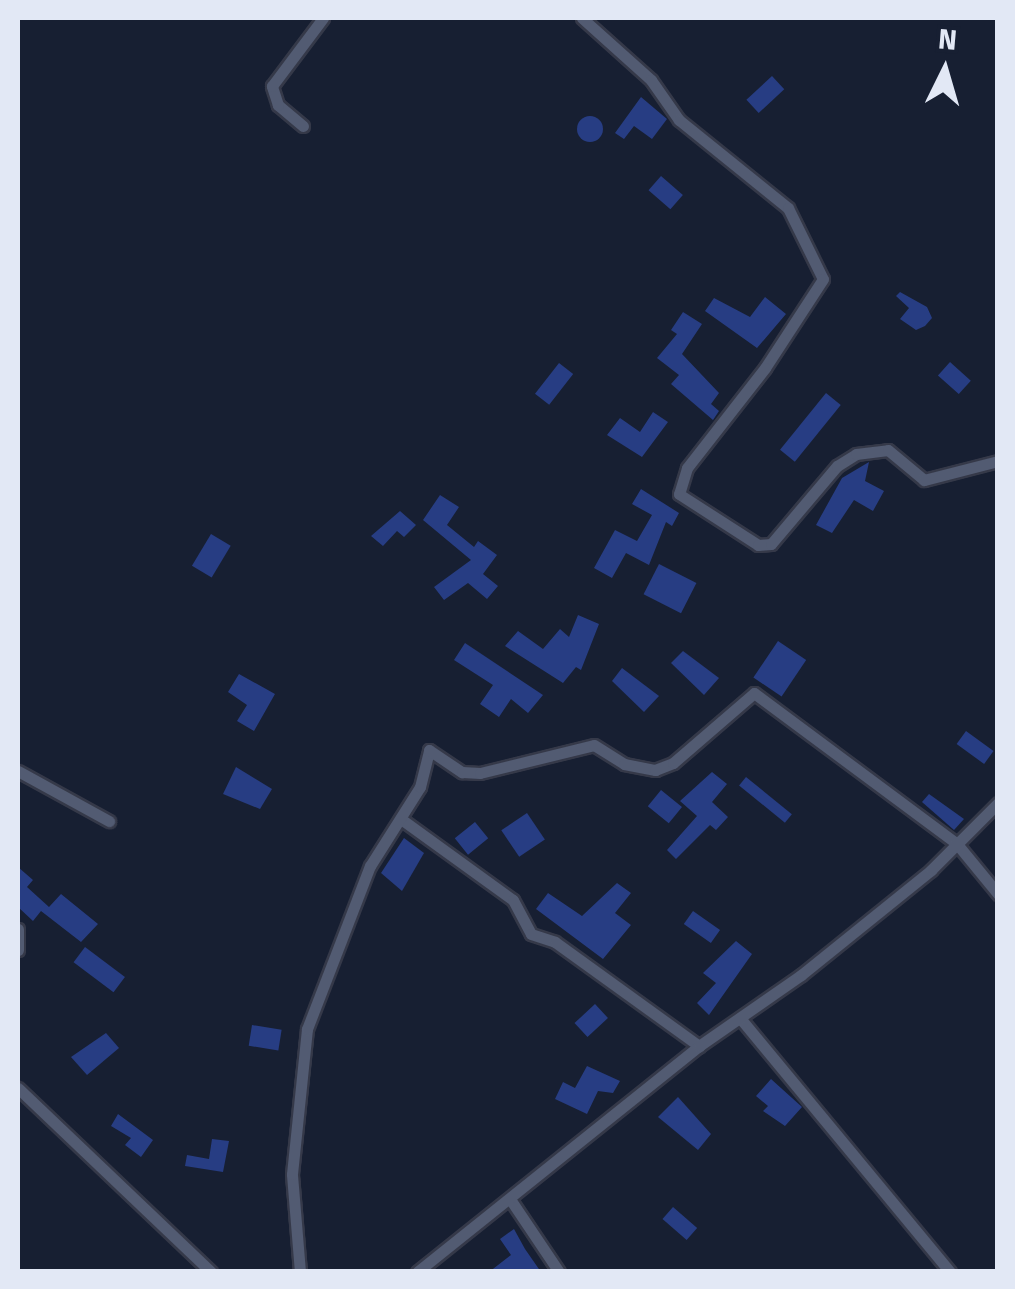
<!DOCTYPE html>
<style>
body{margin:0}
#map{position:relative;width:1015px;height:1289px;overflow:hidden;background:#171f32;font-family:"Fira Sans",sans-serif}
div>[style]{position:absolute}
.building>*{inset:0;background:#273d83;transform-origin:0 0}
.round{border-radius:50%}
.roads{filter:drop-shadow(2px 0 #353949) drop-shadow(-2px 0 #353949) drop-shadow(0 2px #353949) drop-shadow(0 -2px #353949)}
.street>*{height:11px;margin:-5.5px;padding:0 5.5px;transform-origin:5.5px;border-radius:5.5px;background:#525b72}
span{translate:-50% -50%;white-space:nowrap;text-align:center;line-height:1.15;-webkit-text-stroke:8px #171f32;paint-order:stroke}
.frame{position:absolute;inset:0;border:20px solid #e2e8f5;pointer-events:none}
.north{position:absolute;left:895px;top:20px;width:100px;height:100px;-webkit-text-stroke:8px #171f32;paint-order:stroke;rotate:5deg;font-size:28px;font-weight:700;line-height:40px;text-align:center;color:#e2e8f5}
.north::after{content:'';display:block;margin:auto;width:35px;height:45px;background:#e2e8f5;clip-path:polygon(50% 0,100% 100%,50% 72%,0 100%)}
</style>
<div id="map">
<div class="building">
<div style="left:772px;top:76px;width:18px;height:35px;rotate:47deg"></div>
<div style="clip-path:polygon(641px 97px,667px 119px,652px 139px,634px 126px,624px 139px,615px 133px)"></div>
<div class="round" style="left:577px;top:116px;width:26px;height:26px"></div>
<div style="left:661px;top:176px;width:29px;height:19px;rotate:41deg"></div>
<div style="clip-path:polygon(900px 292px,927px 307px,932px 318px,925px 326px,916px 330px,900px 319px,909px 308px,896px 296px)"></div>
<div style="clip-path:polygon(765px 297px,786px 314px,757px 348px,705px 311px,714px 298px,750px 317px)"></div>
<div style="clip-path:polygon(683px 312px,702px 324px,682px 354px,719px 393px,711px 404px,719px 411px,713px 420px,671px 384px,679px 375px,657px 358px,677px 334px,671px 330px)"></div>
<div style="left:950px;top:362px;width:28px;height:18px;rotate:42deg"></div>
<div style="left:559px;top:363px;width:18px;height:39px;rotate:38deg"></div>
<div style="left:826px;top:393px;width:19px;height:73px;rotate:39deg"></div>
<div style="clip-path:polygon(653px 412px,668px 422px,642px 457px,607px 435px,620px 418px,640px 432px)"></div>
<div style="clip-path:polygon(869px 462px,865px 481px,884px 491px,873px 511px,854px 500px,832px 533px,816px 525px,842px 478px)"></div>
<div style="clip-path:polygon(641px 489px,679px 513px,672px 526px,666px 522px,649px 565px,626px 553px,612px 578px,594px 568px,615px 530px,637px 541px,652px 515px,632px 504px)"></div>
<div style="clip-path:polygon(440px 495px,459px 507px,447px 525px,474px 547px,478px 541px,497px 555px,483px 574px,498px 586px,487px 599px,468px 583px,444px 600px,434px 587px,471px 560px,423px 520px)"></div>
<div style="clip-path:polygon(400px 511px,416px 525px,404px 537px,397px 531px,383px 546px,371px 536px)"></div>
<div style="left:211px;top:534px;width:23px;height:37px;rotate:31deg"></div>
<div style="left:659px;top:564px;width:42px;height:34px;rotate:27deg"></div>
<div style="clip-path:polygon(578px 615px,599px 624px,581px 670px,576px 667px,563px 683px,505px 646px,518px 631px,543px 649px,560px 629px,569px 637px)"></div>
<div style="left:778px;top:641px;width:34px;height:44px;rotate:34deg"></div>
<div style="clip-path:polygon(465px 643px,543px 695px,528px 713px,511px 699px,499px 717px,480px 704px,493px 685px,454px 660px)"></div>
<div style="clip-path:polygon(683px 651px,719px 678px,704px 695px,671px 663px)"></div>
<div style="clip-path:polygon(622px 668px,659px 696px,644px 712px,612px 681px)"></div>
<div style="clip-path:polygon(239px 674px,275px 694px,254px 731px,237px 721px,247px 705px,228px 692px)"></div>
<div style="left:966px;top:731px;width:34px;height:16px;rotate:36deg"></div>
<div style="clip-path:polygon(236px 767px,272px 789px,260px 809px,223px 794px)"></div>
<div style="clip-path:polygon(712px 772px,727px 784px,712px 802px,728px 817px,716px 830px,710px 825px,676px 859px,667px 850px,697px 816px,680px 801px)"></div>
<div style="left:746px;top:777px;width:59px;height:11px;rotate:39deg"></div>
<div style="left:661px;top:790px;width:27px;height:21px;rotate:39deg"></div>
<div style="clip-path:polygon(929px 794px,964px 819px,954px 830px,922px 802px)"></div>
<div style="left:527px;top:813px;width:32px;height:31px;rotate:56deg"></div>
<div style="left:475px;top:822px;width:21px;height:26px;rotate:51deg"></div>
<div style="clip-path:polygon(404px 838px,424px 853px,402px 891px,381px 873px)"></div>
<div style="clip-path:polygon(18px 867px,33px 880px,27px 887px,49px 907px,61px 894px,98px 924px,81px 942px,41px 911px,33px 921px,18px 907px)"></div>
<div style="clip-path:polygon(617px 883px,631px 893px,615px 913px,631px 925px,603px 959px,536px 909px,548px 893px,582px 916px)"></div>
<div style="left:693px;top:911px;width:33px;height:16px;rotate:35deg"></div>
<div style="clip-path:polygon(736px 941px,752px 954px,709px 1015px,697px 1003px,716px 983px,703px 973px)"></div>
<div style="left:85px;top:947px;width:50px;height:19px;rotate:37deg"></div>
<div style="left:595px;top:1004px;width:19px;height:28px;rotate:47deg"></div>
<div style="left:252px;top:1025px;width:30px;height:21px;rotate:9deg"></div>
<div style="clip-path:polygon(106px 1033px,119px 1048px,87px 1075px,71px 1057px)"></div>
<div style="clip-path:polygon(587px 1066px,620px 1081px,613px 1093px,598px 1091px,587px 1114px,555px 1099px,563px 1082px,575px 1088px)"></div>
<div style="clip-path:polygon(771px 1079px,802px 1107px,785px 1126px,763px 1111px,768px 1106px,756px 1096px)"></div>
<div style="clip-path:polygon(678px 1097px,711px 1134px,698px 1150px,658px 1117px)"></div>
<div style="clip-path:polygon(118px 1114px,153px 1140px,141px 1157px,125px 1145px,131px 1138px,111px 1126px)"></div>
<div style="clip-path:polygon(212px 1139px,229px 1141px,223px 1172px,185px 1166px,187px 1155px,209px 1159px)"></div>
<div style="left:673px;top:1207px;width:32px;height:16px;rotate:41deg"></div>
<div style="clip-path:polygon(514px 1229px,525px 1249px,541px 1272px,489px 1272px,511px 1255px,500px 1239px)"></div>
</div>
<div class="roads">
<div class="street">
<div style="left:582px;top:18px;width:93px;rotate:41.9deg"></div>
<div style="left:651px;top:80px;width:49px;rotate:55deg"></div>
<div style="left:679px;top:120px;width:140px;rotate:38.9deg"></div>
<div style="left:788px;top:208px;width:79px;rotate:63.8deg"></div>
<div style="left:823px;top:279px;width:106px;rotate:123.1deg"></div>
<div style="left:765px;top:368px;width:127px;rotate:128deg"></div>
<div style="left:687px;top:468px;width:27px;rotate:107deg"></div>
<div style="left:679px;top:494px;width:94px;rotate:32.8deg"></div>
<div style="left:758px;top:545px;width:13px;rotate:-4deg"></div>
<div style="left:771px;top:544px;width:102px;rotate:-49.8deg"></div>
<div style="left:837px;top:466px;width:22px;rotate:-32deg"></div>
<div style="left:856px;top:454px;width:32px;rotate:-7deg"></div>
<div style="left:888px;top:450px;width:47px;rotate:39.8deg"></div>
<div style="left:924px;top:480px;width:76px;rotate:-14.4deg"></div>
<div style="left:303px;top:126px;width:33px;rotate:-140deg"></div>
<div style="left:278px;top:105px;width:20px;rotate:-108deg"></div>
<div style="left:272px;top:86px;width:85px;rotate:-53.1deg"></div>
<div style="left:18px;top:771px;width:104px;rotate:28.8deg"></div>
<div style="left:401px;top:819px;width:138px;rotate:35.9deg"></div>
<div style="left:513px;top:900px;width:38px;rotate:62deg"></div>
<div style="left:531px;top:934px;width:25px;rotate:18deg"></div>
<div style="left:555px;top:942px;width:178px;rotate:35.8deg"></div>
<div style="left:18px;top:929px;width:21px;rotate:90deg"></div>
<div style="left:740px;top:1018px;width:330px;rotate:50.4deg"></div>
<div style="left:18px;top:1088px;width:267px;rotate:43.6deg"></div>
<div style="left:510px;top:1199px;width:88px;rotate:56.1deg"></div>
<div style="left:300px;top:1272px;width:98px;rotate:-94.7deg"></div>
<div style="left:292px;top:1174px;width:146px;rotate:-84.1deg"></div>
<div style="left:307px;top:1029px;width:175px;rotate:-68.9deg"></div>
<div style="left:370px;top:866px;width:93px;rotate:-57.7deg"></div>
<div style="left:420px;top:787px;width:38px;rotate:-76deg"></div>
<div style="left:429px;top:750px;width:40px;rotate:34deg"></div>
<div style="left:462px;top:772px;width:18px;rotate:3deg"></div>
<div style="left:480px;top:773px;width:117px;rotate:-13.8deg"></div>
<div style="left:594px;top:745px;width:36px;rotate:32deg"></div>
<div style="left:624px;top:764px;width:32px;rotate:11deg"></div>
<div style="left:655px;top:770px;width:19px;rotate:-21deg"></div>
<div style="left:673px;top:763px;width:107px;rotate:-40.8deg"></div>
<div style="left:754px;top:693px;width:253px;rotate:36.6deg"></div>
<div style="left:957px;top:844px;width:65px;rotate:50.6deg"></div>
<div style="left:417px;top:1272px;width:361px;rotate:-38.7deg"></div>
<div style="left:699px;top:1046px;width:124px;rotate:-34.8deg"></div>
<div style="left:801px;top:975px;width:167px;rotate:-38.9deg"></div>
<div style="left:931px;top:870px;width:95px;rotate:-45deg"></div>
</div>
</div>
<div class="frame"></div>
<div class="north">N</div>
</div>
